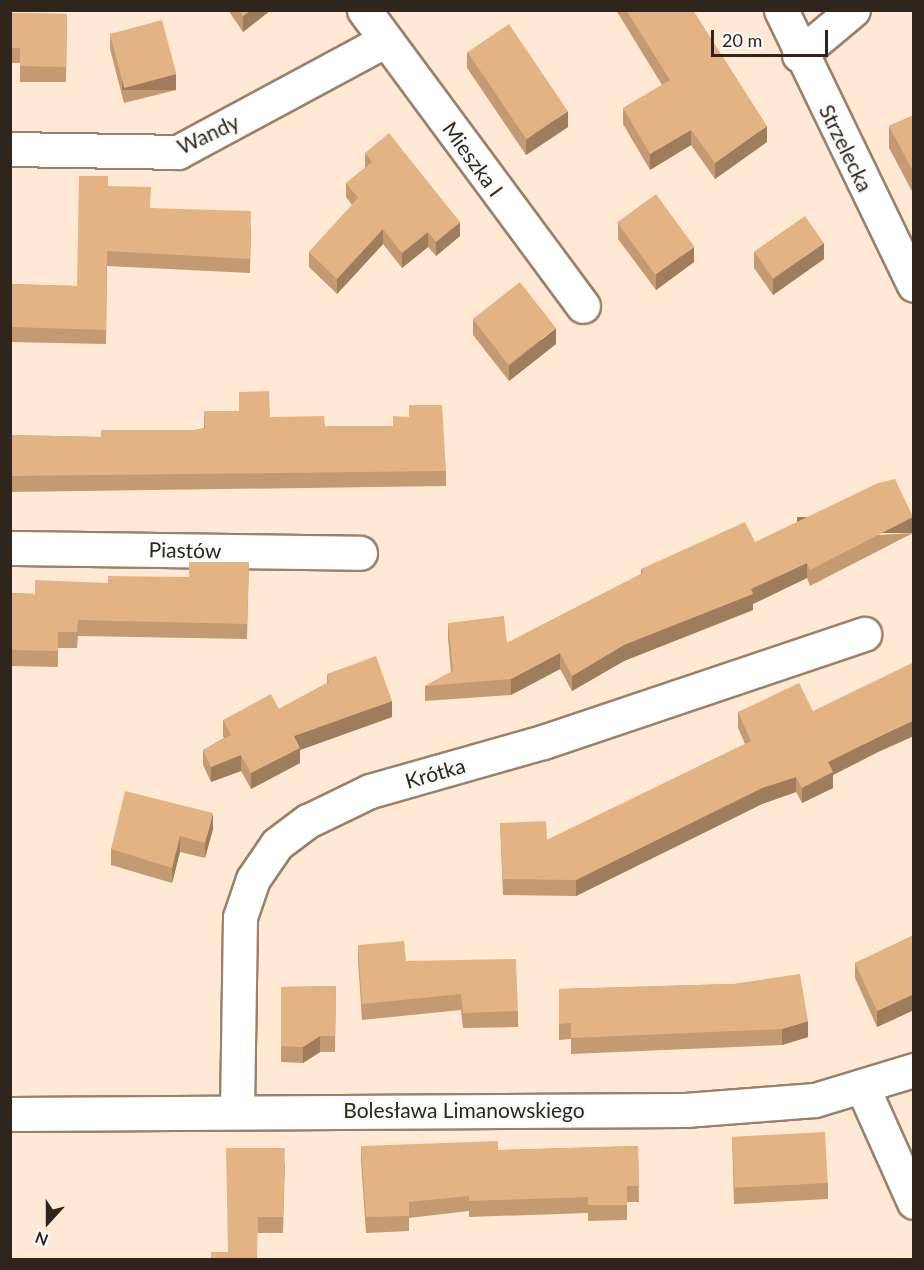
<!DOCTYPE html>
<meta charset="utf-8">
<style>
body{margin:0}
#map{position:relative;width:924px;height:1270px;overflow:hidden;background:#ffe9d5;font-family:Lato,sans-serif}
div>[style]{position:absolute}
.roads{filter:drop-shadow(2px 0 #9a816a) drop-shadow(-2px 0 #9a816a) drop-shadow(0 2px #9a816a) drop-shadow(0 -2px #9a816a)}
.minor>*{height:33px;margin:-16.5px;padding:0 16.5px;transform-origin:16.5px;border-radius:16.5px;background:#fff}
.wall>*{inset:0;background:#c39a72}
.shaded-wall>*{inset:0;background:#9f7d5c;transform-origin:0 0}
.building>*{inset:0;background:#e3b384;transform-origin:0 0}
span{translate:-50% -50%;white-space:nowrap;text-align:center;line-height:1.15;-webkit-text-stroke:6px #fbfbfb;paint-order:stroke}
.street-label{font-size:21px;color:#2f251c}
.frame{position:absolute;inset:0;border:12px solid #2f251c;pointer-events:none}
.north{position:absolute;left:18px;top:1192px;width:60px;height:60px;-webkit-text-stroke:4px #fbfbfb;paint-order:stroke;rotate:201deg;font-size:16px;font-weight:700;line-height:24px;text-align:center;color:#2f251c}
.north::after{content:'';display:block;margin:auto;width:21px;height:27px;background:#2f251c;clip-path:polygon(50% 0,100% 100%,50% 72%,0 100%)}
.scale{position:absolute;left:711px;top:30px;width:117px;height:27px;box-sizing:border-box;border:3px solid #2f251c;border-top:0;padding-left:8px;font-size:18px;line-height:21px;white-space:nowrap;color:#2f251c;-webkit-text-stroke:4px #fbfbfb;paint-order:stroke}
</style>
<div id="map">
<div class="roads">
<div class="minor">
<div style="left:364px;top:10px;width:368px;rotate:53.5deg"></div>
<div style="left:781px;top:10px;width:305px;rotate:64.2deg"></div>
<div style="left:799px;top:55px;width:70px;rotate:-39.8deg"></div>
<div style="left:10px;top:149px;width:168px;rotate:1deg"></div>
<div style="left:178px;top:152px;width:236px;rotate:-28.3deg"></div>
<div style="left:10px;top:548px;width:350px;rotate:0.8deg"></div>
<div style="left:862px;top:1086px;width:127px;rotate:65.9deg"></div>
<div style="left:237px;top:1110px;width:193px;rotate:-89.1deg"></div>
<div style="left:240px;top:917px;width:40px;rotate:-71.1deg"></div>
<div style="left:253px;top:879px;width:42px;rotate:-55.6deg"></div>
<div style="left:277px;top:844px;width:39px;rotate:-37deg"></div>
<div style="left:308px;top:821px;width:69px;rotate:-25.8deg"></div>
<div style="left:370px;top:791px;width:180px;rotate:-15.8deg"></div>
<div style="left:543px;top:742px;width:339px;rotate:-18.6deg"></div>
<div style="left:10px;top:1114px;width:675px;rotate:-0.34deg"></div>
<div style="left:685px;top:1110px;width:130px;rotate:-4.4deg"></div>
<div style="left:815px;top:1100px;width:103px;rotate:-16.9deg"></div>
</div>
</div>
<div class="wall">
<div style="clip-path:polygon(228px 10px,271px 10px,243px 32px)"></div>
<div style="clip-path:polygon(616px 10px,693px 10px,767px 142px,715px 179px,691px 145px,650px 170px,623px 124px,623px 108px,662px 85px)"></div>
<div style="clip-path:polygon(10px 13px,67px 14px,66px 82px,20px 82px,20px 63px,10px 63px)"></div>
<div style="clip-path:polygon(110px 33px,176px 90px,124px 103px,110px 49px)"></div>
<div style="clip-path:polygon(467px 52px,568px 127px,526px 155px,467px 68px)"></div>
<div style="clip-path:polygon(914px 115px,914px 195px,889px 148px,889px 126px)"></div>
<div style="clip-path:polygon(365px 153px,460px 236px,436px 256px,428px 247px,402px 268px,383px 244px,337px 294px,309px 267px,309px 252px,352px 205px,346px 197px,346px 183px,365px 168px)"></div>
<div style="clip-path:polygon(108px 186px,151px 208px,251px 226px,250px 273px,107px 266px,106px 344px,10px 342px,10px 284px,77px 286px)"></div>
<div style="clip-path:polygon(618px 223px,694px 262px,656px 290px,618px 239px)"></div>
<div style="clip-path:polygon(754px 252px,824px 259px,773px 295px,754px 268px)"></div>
<div style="clip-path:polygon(473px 319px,556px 344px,509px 381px,473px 335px)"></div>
<div style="clip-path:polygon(239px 392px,270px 417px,325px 426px,446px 471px,446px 486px,10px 492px,10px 435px,101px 437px,195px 430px,204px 428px,204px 411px,239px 411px)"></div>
<div style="clip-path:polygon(913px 533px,810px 586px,807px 578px,753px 604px,753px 610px,624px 661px,572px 691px,560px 669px,511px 695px,425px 701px,425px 686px,451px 672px,448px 638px,448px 623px,507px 643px,641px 574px,641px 569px,755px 542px)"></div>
<div style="clip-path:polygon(249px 562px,247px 639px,78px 636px,77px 648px,58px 648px,58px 667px,10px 666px,10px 593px,35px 594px,108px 583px,189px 577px)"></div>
<div style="clip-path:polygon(327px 674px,392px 717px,300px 750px,300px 763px,251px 789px,241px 771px,211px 782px,203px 765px,203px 750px,224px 738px,223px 736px,223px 720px,279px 709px,327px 683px)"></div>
<div style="clip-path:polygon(813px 711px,876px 753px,833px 775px,833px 788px,802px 803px,796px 792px,762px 804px,576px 896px,503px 895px,500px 823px,547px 840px,745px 744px,738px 728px,738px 712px)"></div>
<div style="clip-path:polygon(213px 829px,205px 858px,180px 852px,172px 883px,111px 865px,111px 849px)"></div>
<div style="clip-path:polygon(914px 935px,914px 1010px,877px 1027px,855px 978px,855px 963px)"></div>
<div style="clip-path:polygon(358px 945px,406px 961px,518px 1011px,518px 1027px,463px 1028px,461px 1010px,362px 1020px,358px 960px)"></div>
<div style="clip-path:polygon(732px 984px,808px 1037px,782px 1045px,571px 1054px,571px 1039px,559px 1040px,559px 989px)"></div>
<div style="clip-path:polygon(336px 986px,335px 1052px,320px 1052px,303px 1063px,281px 1062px,281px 987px)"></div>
<div style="clip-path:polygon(732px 1137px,828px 1183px,828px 1199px,734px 1204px)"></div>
<div style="clip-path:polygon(361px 1146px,498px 1150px,638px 1146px,639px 1202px,627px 1202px,627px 1220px,588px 1221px,588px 1213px,469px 1217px,469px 1211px,409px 1218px,409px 1231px,366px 1233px,361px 1161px)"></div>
<div style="clip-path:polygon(285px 1163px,283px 1233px,258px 1233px,228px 1252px)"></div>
</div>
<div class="shaded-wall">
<div style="clip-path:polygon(251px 10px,271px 10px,243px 32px,243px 16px)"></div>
<div style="left:176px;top:74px;width:16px;height:54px;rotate:90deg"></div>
<div style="clip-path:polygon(568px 111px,568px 127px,526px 155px,526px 140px)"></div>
<div style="clip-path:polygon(767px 126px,767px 142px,715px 179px,715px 163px)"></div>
<div style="clip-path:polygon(691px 130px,691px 145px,650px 170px,650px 154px)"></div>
<div style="clip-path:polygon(460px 222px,460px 236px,436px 256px,436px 242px)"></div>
<div style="clip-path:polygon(383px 229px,383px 244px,337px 294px,337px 279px)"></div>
<div style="clip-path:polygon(428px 232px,428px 247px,402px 268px,402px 253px)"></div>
<div style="clip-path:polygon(824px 243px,824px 259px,773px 295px,773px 279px)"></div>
<div style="clip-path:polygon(694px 247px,694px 262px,656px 290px,656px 274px)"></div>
<div style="clip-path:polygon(556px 328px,556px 344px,509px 381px,509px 366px)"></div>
<div style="left:913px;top:517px;width:16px;height:116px;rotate:90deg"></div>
<div style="clip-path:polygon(807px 563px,807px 578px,753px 604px,753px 610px,624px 661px,572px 691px,572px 676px,624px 645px,751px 589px)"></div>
<div style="clip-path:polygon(560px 653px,560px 669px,511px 695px,511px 679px)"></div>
<div style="clip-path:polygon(392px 701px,392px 717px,300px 750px,300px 763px,251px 789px,251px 773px,294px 736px)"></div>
<div style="clip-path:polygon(914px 720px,914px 736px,876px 753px,833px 775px,833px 788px,802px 803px,802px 788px,828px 762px,876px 738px)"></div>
<div style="clip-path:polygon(241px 755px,241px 771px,211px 782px,211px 767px)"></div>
<div style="clip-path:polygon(796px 777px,796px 792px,762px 804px,576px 896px,576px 880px,762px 788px)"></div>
<div style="clip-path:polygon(213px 813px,213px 829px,205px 858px,205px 843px)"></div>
<div style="clip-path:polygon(180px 836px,180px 852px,172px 883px,172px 868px)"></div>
<div style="clip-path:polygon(914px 994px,914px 1010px,877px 1027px,877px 1011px)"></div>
<div style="clip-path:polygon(808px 1021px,808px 1037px,782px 1045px,782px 1029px)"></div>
<div style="clip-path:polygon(320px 1036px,320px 1052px,303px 1063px,303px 1047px)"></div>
</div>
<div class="building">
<div style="clip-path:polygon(239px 10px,251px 10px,243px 16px)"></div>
<div style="clip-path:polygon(626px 10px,693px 10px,767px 126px,715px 163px,691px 130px,650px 154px,623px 108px,670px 80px)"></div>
<div style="clip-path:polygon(10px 13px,67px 14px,66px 67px,20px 66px,20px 48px,10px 48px)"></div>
<div style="left:162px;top:20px;width:56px;height:54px;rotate:75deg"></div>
<div style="left:509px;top:24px;width:105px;height:50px;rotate:56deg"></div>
<div style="clip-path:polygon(914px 115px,914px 173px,889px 126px)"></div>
<div style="clip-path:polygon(389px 133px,460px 222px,436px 242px,428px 232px,402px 253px,383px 229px,337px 279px,309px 252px,358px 198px,346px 183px,372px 162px,365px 153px)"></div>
<div style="clip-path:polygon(79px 176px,108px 176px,108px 186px,151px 187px,150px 208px,251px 211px,250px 259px,107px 251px,106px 330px,10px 327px,10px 284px,77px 286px)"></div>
<div style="left:656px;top:194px;width:65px;height:48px;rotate:54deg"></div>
<div style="left:805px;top:216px;width:33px;height:62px;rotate:55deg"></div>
<div style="left:520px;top:282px;width:58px;height:60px;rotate:52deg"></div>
<div style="clip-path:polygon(269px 391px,270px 417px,324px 416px,325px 426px,393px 426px,393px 416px,409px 417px,409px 405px,442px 405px,446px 471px,10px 476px,10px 435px,101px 437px,101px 430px,195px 430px,205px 428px,204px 411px,239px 411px,239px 392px)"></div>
<div style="clip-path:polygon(895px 479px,913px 517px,810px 570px,807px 563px,751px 589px,753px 594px,624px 645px,572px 676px,560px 653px,511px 679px,425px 686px,453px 671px,448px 623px,504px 616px,507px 643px,643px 573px,641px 569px,745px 522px,755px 542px,878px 483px)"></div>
<div style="clip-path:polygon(189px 562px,249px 562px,247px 624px,78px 620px,77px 632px,58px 632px,58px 651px,10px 650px,10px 593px,35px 594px,35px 580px,108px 583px,108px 576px,189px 577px)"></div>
<div style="clip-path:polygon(376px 656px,392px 701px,294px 736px,300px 748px,251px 773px,241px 755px,211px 767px,203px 750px,231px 735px,223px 720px,271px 694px,279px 709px,329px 682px,327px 674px)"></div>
<div style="clip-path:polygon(914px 662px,914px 720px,876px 738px,828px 762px,833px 772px,802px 788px,796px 777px,762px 788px,576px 880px,503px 879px,500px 823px,546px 821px,547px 840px,751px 741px,738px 712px,799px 683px,813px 711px)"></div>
<div style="clip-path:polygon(125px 791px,213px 813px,205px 843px,180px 836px,172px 868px,111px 849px)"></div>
<div style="clip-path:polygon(914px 935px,914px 994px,877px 1011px,855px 963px)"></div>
<div style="clip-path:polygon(404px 941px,406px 961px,516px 959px,518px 1011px,463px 1013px,461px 994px,362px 1004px,358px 945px)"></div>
<div style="clip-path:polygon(800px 974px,808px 1021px,782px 1029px,571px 1038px,571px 1023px,559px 1024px,559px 989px,732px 984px)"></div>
<div style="clip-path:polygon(336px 986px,335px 1036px,320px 1036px,303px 1047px,281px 1046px,281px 987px)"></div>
<div style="left:825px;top:1132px;width:51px;height:93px;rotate:87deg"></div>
<div style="clip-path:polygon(498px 1141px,498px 1150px,638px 1146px,639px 1186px,627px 1186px,627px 1205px,588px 1205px,588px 1197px,469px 1201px,469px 1196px,409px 1202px,409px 1216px,366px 1217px,361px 1146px)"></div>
<div style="clip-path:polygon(226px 1148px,285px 1148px,283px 1217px,258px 1217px,257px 1260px,211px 1260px,211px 1252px,228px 1252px)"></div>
</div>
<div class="street-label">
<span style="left:208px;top:134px;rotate:-25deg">Wandy</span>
<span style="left:846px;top:148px;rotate:64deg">Strzelecka</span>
<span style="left:473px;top:159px;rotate:54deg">Mieszka I</span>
<span style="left:185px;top:550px;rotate:1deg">Piastów</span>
<span style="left:435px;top:773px;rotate:-16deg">Krótka</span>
<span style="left:464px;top:1110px">Bolesława Limanowskiego</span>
</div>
<div class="frame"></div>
<div class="north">N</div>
<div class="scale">20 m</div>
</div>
